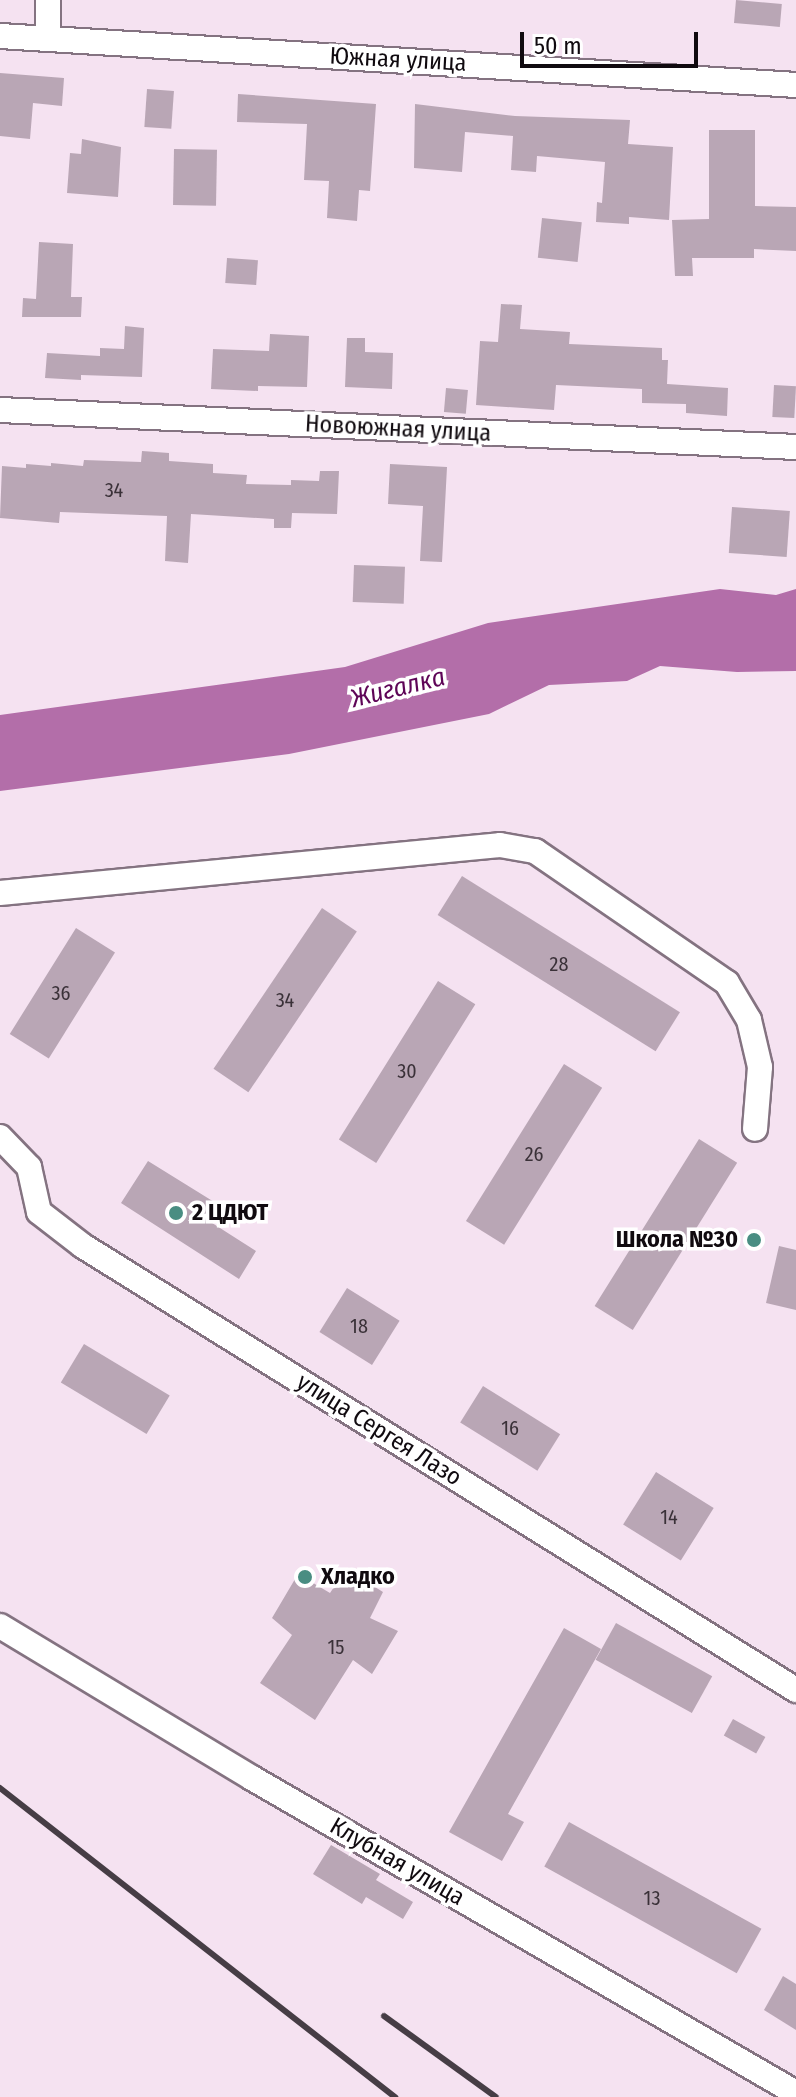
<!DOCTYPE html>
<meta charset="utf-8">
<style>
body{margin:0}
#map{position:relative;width:796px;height:2097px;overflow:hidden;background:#f5e2f1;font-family:"Fira Sans Condensed",sans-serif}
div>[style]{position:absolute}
.water>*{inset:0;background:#b36ea9}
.building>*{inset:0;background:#b9a6b5;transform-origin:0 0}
.roads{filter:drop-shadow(2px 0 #847381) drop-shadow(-2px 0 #847381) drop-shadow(0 2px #847381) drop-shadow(0 -2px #847381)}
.minor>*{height:24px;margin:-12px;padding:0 12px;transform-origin:12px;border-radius:12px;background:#fff}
.rail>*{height:6px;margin:-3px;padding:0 3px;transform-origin:3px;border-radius:3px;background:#463d45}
.dots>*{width:22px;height:22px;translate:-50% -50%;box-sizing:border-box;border:4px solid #fff;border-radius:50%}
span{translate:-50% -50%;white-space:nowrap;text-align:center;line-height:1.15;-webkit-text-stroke:7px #fff;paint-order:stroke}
.number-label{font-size:20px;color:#3a3138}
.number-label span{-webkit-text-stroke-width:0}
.street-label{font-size:24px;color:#100a0f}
.poi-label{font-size:24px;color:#100a0f;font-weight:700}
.left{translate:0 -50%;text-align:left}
.right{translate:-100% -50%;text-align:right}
.water-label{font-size:26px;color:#5e0557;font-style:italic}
.scale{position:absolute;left:520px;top:32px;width:178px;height:36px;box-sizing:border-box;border:4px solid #100a0f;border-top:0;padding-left:10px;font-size:24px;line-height:28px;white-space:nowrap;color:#100a0f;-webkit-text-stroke:6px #fff;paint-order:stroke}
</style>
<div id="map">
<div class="water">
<div style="clip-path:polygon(720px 589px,776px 595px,796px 589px,796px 671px,737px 672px,660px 666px,627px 681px,549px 685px,489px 714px,289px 754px,0 791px,0 715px,345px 667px,488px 623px)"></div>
</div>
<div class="building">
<div style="left:736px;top:0;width:46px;height:23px;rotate:5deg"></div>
<div style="clip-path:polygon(0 73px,64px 78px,62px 106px,33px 103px,30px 139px,0 136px)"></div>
<div style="left:147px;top:89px;width:27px;height:38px;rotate:4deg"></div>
<div style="clip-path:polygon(238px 94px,376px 104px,370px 191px,359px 190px,357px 221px,327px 218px,329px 181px,304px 180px,307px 124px,237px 122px)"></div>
<div style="clip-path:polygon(415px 104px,515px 116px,630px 120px,628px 144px,673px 147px,669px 220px,629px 217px,629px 224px,596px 222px,597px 202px,602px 203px,605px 162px,537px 156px,536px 172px,511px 170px,513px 136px,465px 132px,462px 172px,414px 168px)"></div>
<div style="clip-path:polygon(709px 130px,755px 130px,755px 206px,796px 207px,796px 251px,754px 249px,754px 258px,692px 258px,693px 276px,675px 276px,672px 220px,709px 219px)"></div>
<div style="clip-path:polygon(82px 139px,121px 147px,118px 197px,67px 193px,70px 153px,81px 154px)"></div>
<div style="left:174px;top:149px;width:43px;height:56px;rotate:1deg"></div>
<div style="left:542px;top:218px;width:40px;height:40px;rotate:6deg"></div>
<div style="clip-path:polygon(39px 242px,73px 244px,71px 297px,82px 297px,81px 317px,22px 317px,23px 298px,36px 299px)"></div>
<div style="left:227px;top:258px;width:31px;height:25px;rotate:4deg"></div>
<div style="clip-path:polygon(501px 304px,522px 305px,520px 329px,570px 332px,569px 344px,662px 348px,662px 360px,668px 360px,667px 384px,728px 388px,727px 416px,686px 413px,686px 404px,642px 403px,642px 389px,556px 385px,554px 410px,476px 405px,480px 341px,498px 342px)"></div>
<div style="clip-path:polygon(125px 326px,144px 328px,142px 377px,81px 375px,81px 380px,45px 378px,47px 353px,100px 356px,100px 348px,124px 349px)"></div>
<div style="clip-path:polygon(270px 334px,309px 336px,307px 387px,258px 386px,258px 391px,211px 389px,213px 349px,269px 351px)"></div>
<div style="clip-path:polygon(347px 338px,365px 338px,365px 352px,393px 353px,392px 389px,345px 387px)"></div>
<div style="left:774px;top:385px;width:22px;height:32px;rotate:3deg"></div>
<div style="left:446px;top:388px;width:22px;height:24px;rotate:5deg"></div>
<div style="clip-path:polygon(142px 451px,169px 453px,169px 461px,213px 464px,213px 473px,247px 475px,246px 484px,291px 485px,291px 480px,319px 481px,320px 471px,339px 471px,337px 514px,292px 513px,291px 528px,274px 528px,274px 519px,191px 514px,188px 563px,165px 561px,167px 516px,60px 512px,59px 523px,0 518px,2px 466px,26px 468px,26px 464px,51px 466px,51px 463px,83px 466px,84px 460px,141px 462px)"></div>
<div style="clip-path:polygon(390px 464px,447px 467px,442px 562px,420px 561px,423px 506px,388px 504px)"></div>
<div style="left:732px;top:507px;width:58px;height:46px;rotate:4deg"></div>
<div style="left:354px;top:565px;width:51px;height:37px;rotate:2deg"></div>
<div style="left:462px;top:876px;width:257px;height:46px;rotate:32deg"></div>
<div style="left:322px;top:908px;width:42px;height:194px;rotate:34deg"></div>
<div style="left:76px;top:928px;width:46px;height:125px;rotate:32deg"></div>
<div style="left:438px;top:981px;width:44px;height:187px;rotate:32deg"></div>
<div style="left:564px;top:1064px;width:45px;height:185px;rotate:32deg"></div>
<div style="left:699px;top:1139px;width:45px;height:197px;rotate:32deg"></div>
<div style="clip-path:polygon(148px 1161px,219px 1205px,209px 1221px,256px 1251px,239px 1279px,121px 1203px)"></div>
<div style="clip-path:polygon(779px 1246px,796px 1250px,796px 1310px,766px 1303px)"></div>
<div style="left:347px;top:1288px;width:62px;height:52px;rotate:32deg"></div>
<div style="left:84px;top:1344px;width:100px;height:45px;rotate:31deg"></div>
<div style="left:483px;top:1386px;width:91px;height:43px;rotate:32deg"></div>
<div style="left:656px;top:1472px;width:68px;height:62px;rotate:32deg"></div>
<div style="clip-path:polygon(346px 1569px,383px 1592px,370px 1618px,398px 1631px,372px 1674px,353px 1660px,315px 1720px,260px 1683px,292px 1635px,272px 1618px,298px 1574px,330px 1593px)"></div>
<div style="left:616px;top:1623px;width:110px;height:42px;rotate:29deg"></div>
<div style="clip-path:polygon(564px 1628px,601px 1649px,508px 1814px,524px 1822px,502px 1861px,449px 1832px)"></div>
<div style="left:733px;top:1719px;width:37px;height:19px;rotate:29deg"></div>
<div style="left:569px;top:1822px;width:220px;height:51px;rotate:29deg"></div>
<div style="clip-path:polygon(331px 1845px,380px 1874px,376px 1880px,413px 1902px,403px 1919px,366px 1897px,362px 1904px,313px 1874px)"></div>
<div style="clip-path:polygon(783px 1976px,796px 1984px,796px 2030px,764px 2010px)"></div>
</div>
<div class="roads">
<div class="minor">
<div style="left:48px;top:0;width:39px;rotate:90deg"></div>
<div style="left:0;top:36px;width:798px;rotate:3.52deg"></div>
<div style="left:0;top:410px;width:797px;rotate:2.66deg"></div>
<div style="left:0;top:893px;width:502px;rotate:-5.48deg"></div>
<div style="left:500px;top:845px;width:36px;rotate:10deg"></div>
<div style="left:535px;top:851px;width:233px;rotate:34.5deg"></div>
<div style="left:727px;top:983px;width:43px;rotate:59.3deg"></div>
<div style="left:749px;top:1020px;width:48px;rotate:76.8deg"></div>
<div style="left:760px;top:1067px;width:62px;rotate:94.6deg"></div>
<div style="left:0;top:1137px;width:42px;rotate:46deg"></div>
<div style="left:29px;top:1167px;width:46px;rotate:77.5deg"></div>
<div style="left:39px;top:1212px;width:56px;rotate:37.7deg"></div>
<div style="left:83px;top:1246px;width:840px;rotate:31.91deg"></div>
<div style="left:0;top:1626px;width:294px;rotate:31.1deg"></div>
<div style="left:252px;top:1778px;width:629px;rotate:30.07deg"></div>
</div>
</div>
<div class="rail">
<div style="left:0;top:1788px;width:502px;rotate:38.04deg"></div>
<div style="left:384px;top:2016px;width:138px;rotate:35.9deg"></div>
</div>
<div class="dots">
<div style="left:176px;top:1213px;background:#498d82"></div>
<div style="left:754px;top:1240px;background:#498d82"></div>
<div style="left:305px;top:1577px;background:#498d82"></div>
</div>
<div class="number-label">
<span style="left:114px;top:490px">34</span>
<span style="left:559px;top:964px">28</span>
<span style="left:61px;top:993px">36</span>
<span style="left:285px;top:1000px">34</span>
<span style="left:407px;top:1071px">30</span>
<span style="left:534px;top:1154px">26</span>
<span style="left:359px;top:1326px">18</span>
<span style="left:510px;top:1428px">16</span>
<span style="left:669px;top:1517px">14</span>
<span style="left:336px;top:1647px">15</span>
<span style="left:652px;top:1898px">13</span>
</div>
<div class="street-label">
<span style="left:398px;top:60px;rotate:3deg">Южная улица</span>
<span style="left:398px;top:429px;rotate:3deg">Новоюжная улица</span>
<span style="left:379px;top:1430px;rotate:32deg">улица Сергея Лазо</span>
<span style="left:397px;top:1862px;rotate:30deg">Клубная улица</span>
</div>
<div class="poi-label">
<span class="left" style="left:192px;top:1213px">2 ЦДЮТ</span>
<span class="right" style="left:738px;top:1240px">Школа №30</span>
<span class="left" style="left:321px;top:1577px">Хладко</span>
</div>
<div class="water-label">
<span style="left:398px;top:688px;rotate:-14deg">Жигалка</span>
</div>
<div class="scale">50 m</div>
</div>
